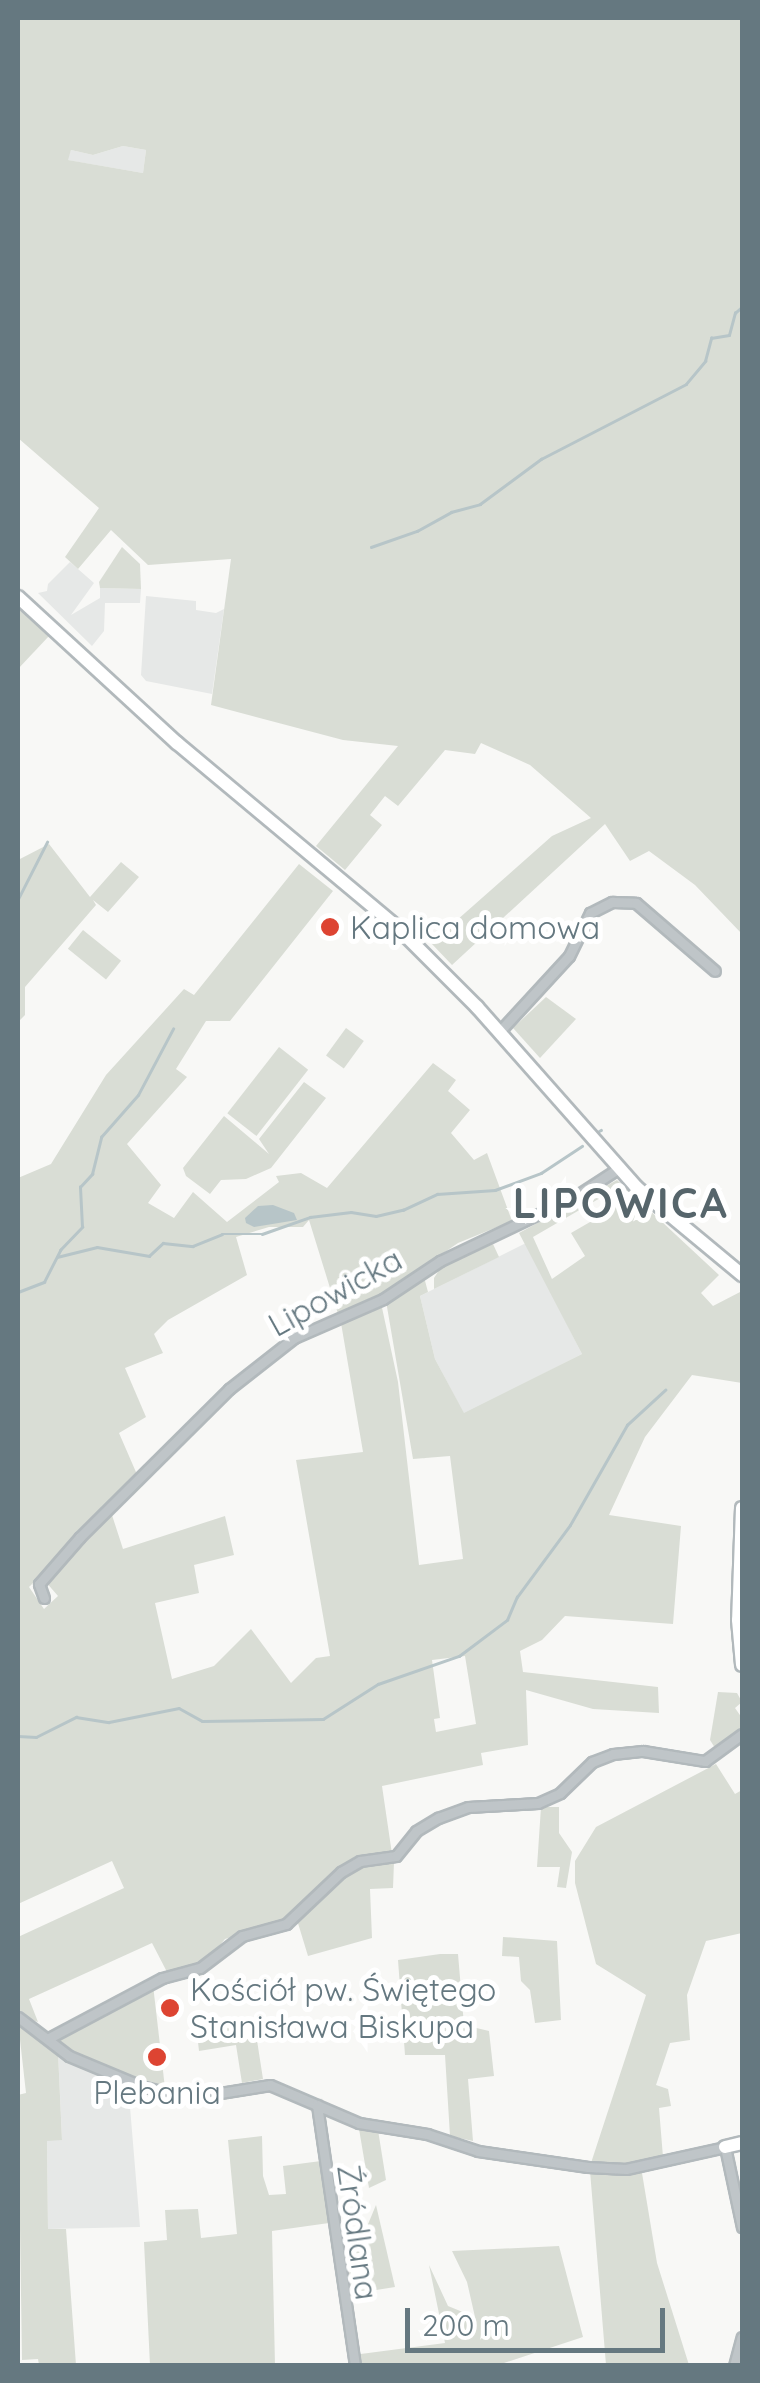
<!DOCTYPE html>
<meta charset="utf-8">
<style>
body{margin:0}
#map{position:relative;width:760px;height:2383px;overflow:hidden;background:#f8f8f6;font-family:Quicksand,sans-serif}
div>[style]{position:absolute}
.built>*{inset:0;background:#e6e8e7}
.green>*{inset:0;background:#d9ddd5;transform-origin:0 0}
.water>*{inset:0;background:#b7c5c8}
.stream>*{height:2.5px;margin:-1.25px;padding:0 1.25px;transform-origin:1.25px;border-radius:1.25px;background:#b7c5c8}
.roads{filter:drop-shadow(2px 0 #b2b9bc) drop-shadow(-2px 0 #b2b9bc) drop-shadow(0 2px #b2b9bc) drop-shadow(0 -2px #b2b9bc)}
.street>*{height:9px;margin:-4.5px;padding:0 4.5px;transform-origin:4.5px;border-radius:4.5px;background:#bfc5c8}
.secondary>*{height:12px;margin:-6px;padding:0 6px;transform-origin:6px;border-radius:6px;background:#fff}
.dots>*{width:28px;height:28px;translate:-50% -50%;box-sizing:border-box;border:5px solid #fff;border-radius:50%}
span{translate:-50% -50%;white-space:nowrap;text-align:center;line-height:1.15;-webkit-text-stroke:10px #fff;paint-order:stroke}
.poi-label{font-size:32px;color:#657880}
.left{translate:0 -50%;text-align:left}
.street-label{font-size:32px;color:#657880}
.district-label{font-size:42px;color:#56656b;font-weight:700;letter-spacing:2.5px}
.frame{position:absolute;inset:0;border:20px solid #657880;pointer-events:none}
.scale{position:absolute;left:405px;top:2308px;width:260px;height:45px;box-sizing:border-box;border:5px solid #657880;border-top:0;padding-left:12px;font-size:30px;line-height:35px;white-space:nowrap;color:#657880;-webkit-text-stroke:8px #fff;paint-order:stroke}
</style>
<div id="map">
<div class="built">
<div style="clip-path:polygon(123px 146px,146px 150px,143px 173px,67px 160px,71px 150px,93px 155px)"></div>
<div style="clip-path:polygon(70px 562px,94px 583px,71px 615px,100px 598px,100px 588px,141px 589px,140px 603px,105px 603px,104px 631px,92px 646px,38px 593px,47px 591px,48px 584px)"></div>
<div style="clip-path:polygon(146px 596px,196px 601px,196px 610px,216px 613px,224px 609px,212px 694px,146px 681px,141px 675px)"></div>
<div style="clip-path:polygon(526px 1243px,582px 1354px,464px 1414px,435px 1359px,420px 1296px)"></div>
<div style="clip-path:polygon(58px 2052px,75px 2064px,128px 2083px,140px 2227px,48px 2229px,47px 2140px,62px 2139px)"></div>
</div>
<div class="green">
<div style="clip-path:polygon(evenodd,18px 18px,742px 18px,742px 934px,695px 885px,649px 851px,630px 861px,605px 824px,452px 965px,431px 943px,552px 836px,591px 818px,530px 765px,481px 743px,475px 754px,445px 750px,398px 806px,385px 796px,370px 815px,382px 825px,345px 870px,316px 846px,398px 746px,343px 740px,211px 705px,231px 559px,148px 565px,111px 530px,78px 569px,65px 557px,99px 508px,18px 438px,18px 18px,123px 146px,146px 150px,143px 173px,68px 160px,71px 150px,93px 155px,123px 146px)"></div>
<div style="clip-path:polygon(122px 547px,140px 564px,141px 589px,100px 588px,99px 582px)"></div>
<div style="clip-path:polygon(21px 610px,49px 636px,18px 669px,18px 612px)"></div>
<div style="clip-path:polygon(49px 844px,90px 897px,121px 862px,139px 877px,108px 912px,93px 900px,96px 905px,25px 987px,25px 1015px,18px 1022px,18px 860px)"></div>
<div style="clip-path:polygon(evenodd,299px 864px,333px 891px,230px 1021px,206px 1021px,176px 1069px,187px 1077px,127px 1144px,161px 1185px,148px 1203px,174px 1218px,193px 1192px,227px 1222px,279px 1182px,276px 1176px,301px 1173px,327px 1188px,433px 1063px,456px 1080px,448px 1091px,470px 1110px,451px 1133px,474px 1160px,487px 1153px,512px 1221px,458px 1243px,381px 1296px,339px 1317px,309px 1220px,303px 1227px,269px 1227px,236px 1237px,247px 1275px,168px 1320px,154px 1334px,163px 1353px,125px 1368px,146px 1417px,119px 1433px,139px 1479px,29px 1587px,44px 1609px,58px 1596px,45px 1581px,111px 1512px,123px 1549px,225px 1516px,234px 1555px,194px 1565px,199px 1593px,155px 1603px,172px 1679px,214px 1666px,251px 1629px,291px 1683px,316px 1658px,330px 1656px,296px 1460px,363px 1452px,341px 1323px,381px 1303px,398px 1382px,419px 1565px,463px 1559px,450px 1456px,413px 1459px,386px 1301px,424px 1277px,428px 1292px,420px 1296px,435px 1359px,464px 1413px,582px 1354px,519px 1233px,617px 1180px,719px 1275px,701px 1293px,713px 1306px,742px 1291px,742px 1383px,692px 1375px,645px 1437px,609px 1515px,681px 1526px,673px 1624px,565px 1616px,542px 1640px,520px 1651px,523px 1672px,658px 1687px,659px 1713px,593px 1709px,526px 1690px,528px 1745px,481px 1753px,483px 1765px,382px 1786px,392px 1854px,356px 1857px,279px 1923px,225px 1939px,204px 1964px,167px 1972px,152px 1943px,29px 1999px,38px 2022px,18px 2015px,18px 1937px,124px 1888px,112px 1861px,18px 1904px,18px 1178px,51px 1164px,106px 1075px,184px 989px,194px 995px,299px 864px,614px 1190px,623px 1203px,571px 1233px,585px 1256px,552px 1279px,533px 1237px,614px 1190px,299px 864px,465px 1656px,476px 1724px,436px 1732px,434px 1719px,440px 1718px,432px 1660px,465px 1656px)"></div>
<div style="left:83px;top:930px;width:49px;height:24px;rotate:39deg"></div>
<div style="clip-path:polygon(546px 997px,576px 1019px,540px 1058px,513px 1028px)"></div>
<div style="left:346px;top:1028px;width:22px;height:34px;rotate:36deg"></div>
<div style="left:279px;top:1047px;width:37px;height:84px;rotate:38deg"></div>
<div style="clip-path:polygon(304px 1082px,326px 1098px,271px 1168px,246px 1179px,221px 1180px,210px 1194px,186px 1176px,183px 1168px,224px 1116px,269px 1154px,259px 1139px)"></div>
<div style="clip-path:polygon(493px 1244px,499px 1257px,434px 1289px,434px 1278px,441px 1267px)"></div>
<div style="clip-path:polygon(718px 1692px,737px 1693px,742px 1702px,735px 1708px,742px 1718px,742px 1728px,715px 1748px,710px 1740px)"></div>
<div style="clip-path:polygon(716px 1764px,735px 1794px,742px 1790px,742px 1933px,706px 1941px,687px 1995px,690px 2040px,670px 2043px,656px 2085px,668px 2089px,671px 2106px,659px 2108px,663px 2157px,629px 2165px,591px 2163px,646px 1995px,596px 1964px,575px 1883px,575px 1861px,596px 1827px)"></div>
<div style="clip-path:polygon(541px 1807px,559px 1807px,559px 1833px,572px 1852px,566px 1888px,557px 1887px,560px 1867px,537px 1867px)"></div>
<div style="clip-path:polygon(394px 1862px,393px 1888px,370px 1889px,372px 1938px,308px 1956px,297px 1920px,355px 1866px)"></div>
<div style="clip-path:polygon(503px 1937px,557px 1941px,561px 2020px,535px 2023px,530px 1990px,521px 1981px,519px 1957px,502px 1956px)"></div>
<div style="clip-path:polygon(440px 1954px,458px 1954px,464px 2025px,489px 2031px,494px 2076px,468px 2079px,473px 2141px,450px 2136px,445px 2055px,405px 2055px,398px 1960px)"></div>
<div style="clip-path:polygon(153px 1985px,165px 2088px,83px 2060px,58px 2040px,61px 2034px)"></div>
<div style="clip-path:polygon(254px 2021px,263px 2079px,242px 2083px,236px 2045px,199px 2051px,197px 2033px)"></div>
<div style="clip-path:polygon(18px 2022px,58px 2052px,62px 2140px,47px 2141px,48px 2229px,66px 2229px,76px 2365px,39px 2365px,38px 2359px,22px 2360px,18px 2095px,26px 2093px)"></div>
<div style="clip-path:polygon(359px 2129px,378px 2130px,386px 2180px,369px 2188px)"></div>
<div style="clip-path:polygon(262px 2136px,263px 2176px,269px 2195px,286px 2194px,283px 2166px,321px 2161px,329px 2223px,272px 2231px,275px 2365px,150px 2365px,144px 2242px,167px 2240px,165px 2210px,198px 2209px,201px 2238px,237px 2234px,228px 2140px)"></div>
<div style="clip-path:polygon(590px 2171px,642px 2173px,657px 2263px,689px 2365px,606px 2365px)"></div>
<div style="clip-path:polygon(376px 2205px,395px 2287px,345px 2295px,346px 2277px)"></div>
<div style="clip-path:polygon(559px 2246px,583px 2337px,498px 2365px,357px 2365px,353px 2355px,445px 2343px,429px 2265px,448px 2306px,475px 2317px,467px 2282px,452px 2251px)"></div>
</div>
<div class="water">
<div style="clip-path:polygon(273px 1205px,294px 1213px,297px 1220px,254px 1227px,246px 1223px,245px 1218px,258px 1206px)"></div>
</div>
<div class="stream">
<div style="left:371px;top:547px;width:49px;rotate:-19.2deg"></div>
<div style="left:417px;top:531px;width:39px;rotate:-29deg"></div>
<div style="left:451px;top:512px;width:30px;rotate:-15deg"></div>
<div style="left:480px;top:504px;width:76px;rotate:-36.4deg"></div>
<div style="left:541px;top:459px;width:163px;rotate:-27.3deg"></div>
<div style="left:686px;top:384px;width:30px;rotate:-50deg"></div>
<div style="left:705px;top:361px;width:24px;rotate:-75deg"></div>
<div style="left:711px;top:338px;width:18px;rotate:-9deg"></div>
<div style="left:729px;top:335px;width:23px;rotate:-75deg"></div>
<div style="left:735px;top:313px;width:9px;rotate:-41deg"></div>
<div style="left:18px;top:899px;width:64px;rotate:-63deg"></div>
<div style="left:599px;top:1131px;width:2px;rotate:-27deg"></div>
<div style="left:57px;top:1257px;width:41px;rotate:-14deg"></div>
<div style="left:97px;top:1247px;width:53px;rotate:9.8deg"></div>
<div style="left:149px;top:1256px;width:19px;rotate:-43deg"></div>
<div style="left:163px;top:1243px;width:30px;rotate:6deg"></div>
<div style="left:193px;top:1246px;width:31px;rotate:-22deg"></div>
<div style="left:222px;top:1234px;width:40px"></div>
<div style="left:262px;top:1234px;width:51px;rotate:-19.5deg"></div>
<div style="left:310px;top:1217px;width:41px;rotate:-7deg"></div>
<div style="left:351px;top:1212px;width:25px;rotate:9deg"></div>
<div style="left:376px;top:1216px;width:28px;rotate:-13deg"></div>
<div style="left:403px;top:1210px;width:38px;rotate:-25deg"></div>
<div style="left:437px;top:1194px;width:58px;rotate:-3.9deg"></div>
<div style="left:495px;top:1190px;width:49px;rotate:-20.3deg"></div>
<div style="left:541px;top:1173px;width:49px;rotate:-33.4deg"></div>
<div style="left:18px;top:1292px;width:28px;rotate:-21deg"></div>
<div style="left:44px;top:1282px;width:36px;rotate:-63deg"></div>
<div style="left:60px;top:1250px;width:32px;rotate:-46deg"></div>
<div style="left:82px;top:1227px;width:40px;rotate:-92.9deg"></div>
<div style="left:80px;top:1187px;width:18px;rotate:-47deg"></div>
<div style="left:92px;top:1174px;width:38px;rotate:-76deg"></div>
<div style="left:101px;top:1137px;width:56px;rotate:-48.6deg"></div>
<div style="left:138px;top:1095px;width:75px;rotate:-62.1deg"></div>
<div style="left:18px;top:1736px;width:18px;rotate:3deg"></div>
<div style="left:36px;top:1737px;width:45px;rotate:-26.6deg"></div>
<div style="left:76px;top:1717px;width:33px;rotate:9deg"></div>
<div style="left:109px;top:1722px;width:71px;rotate:-11.3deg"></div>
<div style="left:179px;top:1708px;width:26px;rotate:29deg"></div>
<div style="left:202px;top:1721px;width:121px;rotate:-0.9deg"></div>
<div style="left:323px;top:1719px;width:65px;rotate:-32.5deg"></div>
<div style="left:378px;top:1684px;width:86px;rotate:-19.1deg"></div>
<div style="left:459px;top:1656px;width:60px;rotate:-36.9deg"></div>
<div style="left:507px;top:1620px;width:25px;rotate:-67deg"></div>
<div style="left:517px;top:1597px;width:89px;rotate:-53.6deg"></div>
<div style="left:570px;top:1525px;width:115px;rotate:-60.3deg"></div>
<div style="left:627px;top:1425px;width:52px;rotate:-42.6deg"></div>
</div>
<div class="roads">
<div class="street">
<div style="left:499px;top:1032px;width:103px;rotate:-47.4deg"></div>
<div style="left:569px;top:956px;width:48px;rotate:-64deg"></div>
<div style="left:590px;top:913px;width:25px;rotate:-27deg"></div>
<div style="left:612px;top:902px;width:24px;rotate:2deg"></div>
<div style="left:636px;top:903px;width:104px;rotate:40.7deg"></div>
<div style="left:44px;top:1598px;width:15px;rotate:-110deg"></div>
<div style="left:39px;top:1584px;width:62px;rotate:-48.9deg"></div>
<div style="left:80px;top:1537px;width:210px;rotate:-44.8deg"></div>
<div style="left:229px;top:1389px;width:83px;rotate:-38.1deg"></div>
<div style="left:294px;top:1338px;width:97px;rotate:-23.7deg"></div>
<div style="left:383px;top:1299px;width:69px;rotate:-33.7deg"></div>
<div style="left:440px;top:1261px;width:151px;rotate:-25.5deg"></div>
<div style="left:576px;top:1196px;width:51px;rotate:-33.1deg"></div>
<div style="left:18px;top:2017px;width:64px;rotate:37.4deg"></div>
<div style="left:69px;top:2056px;width:78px;rotate:22.6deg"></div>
<div style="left:141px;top:2086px;width:49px;rotate:14deg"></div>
<div style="left:189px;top:2098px;width:82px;rotate:-9.1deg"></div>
<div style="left:270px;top:2085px;width:97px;rotate:23.1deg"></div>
<div style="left:359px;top:2123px;width:69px;rotate:9.2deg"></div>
<div style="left:427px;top:2134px;width:54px;rotate:18.4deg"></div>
<div style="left:478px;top:2151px;width:111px;rotate:8.3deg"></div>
<div style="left:588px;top:2167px;width:38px;rotate:3deg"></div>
<div style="left:626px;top:2169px;width:101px;rotate:-12.5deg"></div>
<div style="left:725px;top:2147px;width:82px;rotate:78deg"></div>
<div style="left:49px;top:2038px;width:128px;rotate:-28deg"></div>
<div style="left:162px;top:1978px;width:39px;rotate:-15deg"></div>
<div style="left:200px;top:1968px;width:53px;rotate:-37.3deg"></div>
<div style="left:242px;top:1936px;width:46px;rotate:-15.3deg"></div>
<div style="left:286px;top:1924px;width:76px;rotate:-43.4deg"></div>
<div style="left:341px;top:1872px;width:22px;rotate:-30deg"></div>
<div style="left:360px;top:1861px;width:36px;rotate:-8deg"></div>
<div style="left:396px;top:1856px;width:32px;rotate:-51deg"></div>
<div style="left:416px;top:1831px;width:26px;rotate:-31deg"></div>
<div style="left:438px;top:1818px;width:32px;rotate:-20deg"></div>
<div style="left:468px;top:1807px;width:70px;rotate:-3.3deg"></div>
<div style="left:538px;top:1803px;width:24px;rotate:-24deg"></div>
<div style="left:560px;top:1793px;width:45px;rotate:-44.1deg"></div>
<div style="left:592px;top:1762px;width:22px;rotate:-21deg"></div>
<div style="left:613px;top:1754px;width:30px;rotate:-6deg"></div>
<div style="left:643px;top:1751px;width:63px;rotate:9.2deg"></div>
<div style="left:705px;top:1761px;width:46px;rotate:-36.1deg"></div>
<div style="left:317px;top:2105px;width:264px;rotate:81.7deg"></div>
<div style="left:734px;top:2366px;width:30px;rotate:-75deg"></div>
</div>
<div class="secondary">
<div style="left:18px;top:597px;width:216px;rotate:42.6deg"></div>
<div style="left:177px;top:743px;width:284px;rotate:39.9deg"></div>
<div style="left:395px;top:925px;width:116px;rotate:45deg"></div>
<div style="left:477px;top:1007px;width:240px;rotate:48.5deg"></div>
<div style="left:636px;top:1187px;width:138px;rotate:39.7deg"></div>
<div style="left:742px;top:1508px;width:112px;rotate:92deg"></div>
<div style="left:738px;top:1620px;width:45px;rotate:84.9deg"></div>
<div style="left:725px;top:2147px;width:17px;rotate:-13deg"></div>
</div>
</div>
<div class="dots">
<div style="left:330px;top:927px;background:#dd4432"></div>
<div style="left:170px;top:2008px;background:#dd4432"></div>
<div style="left:157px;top:2057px;background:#dd4432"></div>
</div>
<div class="poi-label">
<span class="left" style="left:350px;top:927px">Kaplica domowa</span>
<span class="left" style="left:190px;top:2008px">Kościół pw. Świętego<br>Stanisława Biskupa</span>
<span style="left:157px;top:2092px">Plebania</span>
</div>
<div class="street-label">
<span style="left:335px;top:1292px;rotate:-29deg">Lipowicka</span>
<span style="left:358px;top:2232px;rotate:82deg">Źródlana</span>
</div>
<div class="district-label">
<span style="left:621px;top:1203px">LIPOWICA</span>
</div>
<div class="frame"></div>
<div class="scale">200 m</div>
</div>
